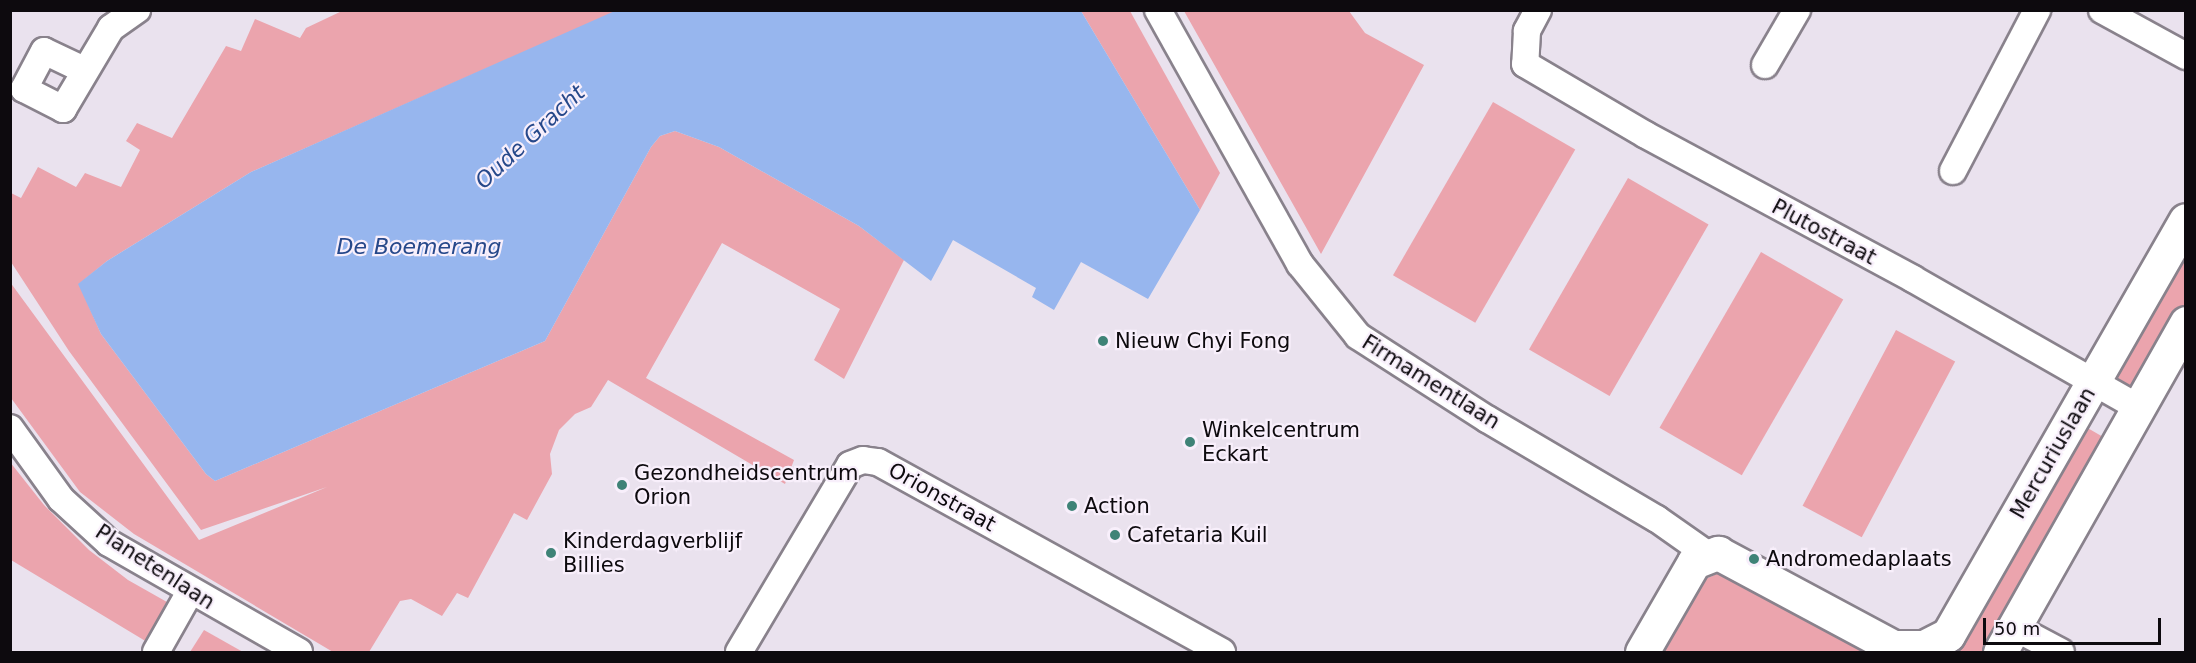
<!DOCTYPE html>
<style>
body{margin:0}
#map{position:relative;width:2196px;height:663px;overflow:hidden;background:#eae2ee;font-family:"DejaVu Sans",sans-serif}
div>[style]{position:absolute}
.green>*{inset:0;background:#eba4ad;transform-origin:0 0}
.water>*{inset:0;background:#97b6ee}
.roads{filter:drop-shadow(2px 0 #89828c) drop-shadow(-2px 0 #89828c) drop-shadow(0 2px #89828c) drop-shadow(0 -2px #89828c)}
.street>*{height:26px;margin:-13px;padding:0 13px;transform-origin:13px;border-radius:13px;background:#fff}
.secondary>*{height:33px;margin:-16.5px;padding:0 16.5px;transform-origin:16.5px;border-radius:16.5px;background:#fff}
.dots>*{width:16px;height:16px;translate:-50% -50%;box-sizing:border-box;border:3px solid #f8effb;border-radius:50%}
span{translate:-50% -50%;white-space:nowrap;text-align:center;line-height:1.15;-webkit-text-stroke:4.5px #f8effb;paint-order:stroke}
.street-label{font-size:21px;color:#0d0a0e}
.poi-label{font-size:21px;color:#0d0a0e}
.left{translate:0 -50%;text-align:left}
.water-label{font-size:22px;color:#26488a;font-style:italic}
.frame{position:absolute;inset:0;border:12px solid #0d0a0e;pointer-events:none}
.scale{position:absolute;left:1983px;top:618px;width:178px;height:27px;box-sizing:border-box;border:3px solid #0d0a0e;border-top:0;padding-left:8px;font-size:18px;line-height:21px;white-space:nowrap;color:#0d0a0e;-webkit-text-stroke:4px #f8effb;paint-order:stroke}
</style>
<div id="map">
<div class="green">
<div style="clip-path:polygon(342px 11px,617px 11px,251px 172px,107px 261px,79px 284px,101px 334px,206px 474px,215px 481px,545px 341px,651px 147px,660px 136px,675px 131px,719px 147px,859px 226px,904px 260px,844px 379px,814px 360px,840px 309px,722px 243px,646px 378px,794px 460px,785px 484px,608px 380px,591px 407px,575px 414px,559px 430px,550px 454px,552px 474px,527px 520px,514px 513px,468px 598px,457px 593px,442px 616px,411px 599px,400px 601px,369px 652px,333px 652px,134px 534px,80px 492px,11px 398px,10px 282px,199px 540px,327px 487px,201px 530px,69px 351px,11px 262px,11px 193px,21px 198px,38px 167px,76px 187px,85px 173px,121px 187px,140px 150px,126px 141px,137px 123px,172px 138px,226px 46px,241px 51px,255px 19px,300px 38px,306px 28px)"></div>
<div style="clip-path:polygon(1081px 11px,1130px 11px,1220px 173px,1200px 210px)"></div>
<div style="clip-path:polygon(1184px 11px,1349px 11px,1365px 33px,1424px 65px,1321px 254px)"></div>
<div style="left:1493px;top:102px;width:95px;height:200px;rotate:30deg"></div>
<div style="left:1628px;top:178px;width:93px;height:198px;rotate:30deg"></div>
<div style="clip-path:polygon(2185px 233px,2185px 311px,2130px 389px,2114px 381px,2110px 371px)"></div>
<div style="left:1761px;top:252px;width:95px;height:203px;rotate:30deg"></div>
<div style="left:1896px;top:330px;width:67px;height:199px;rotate:28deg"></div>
<div style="clip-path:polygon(2079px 423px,2110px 441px,1993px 652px,1948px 652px)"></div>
<div style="clip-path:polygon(10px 462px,44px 505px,89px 550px,128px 580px,174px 606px,152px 645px,11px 560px)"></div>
<div style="clip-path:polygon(1721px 572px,1885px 652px,1664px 652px,1664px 637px,1686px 596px,1703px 580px)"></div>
<div style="clip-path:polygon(204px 630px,243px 652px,190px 652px)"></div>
</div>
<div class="water">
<div style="clip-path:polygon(617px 10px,1081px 11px,1200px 210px,1148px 299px,1081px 262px,1054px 310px,1032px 297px,1036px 288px,953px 240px,931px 281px,859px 226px,719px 147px,675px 131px,660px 136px,651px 147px,545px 341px,215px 481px,206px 474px,101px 334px,78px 284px,107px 261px,251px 172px)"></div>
</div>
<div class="roads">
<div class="street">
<div style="left:1158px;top:10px;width:291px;rotate:60.8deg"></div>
<div style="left:1300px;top:264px;width:92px;rotate:51.1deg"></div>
<div style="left:1358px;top:336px;width:153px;rotate:32.8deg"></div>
<div style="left:1487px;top:419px;width:197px;rotate:30.5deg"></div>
<div style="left:1657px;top:519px;width:62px;rotate:35.2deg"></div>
<div style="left:1538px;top:10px;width:24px;rotate:118deg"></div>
<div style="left:1527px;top:31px;width:33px;rotate:93deg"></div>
<div style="left:1525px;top:64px;width:140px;rotate:30.4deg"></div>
<div style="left:1646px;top:135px;width:303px;rotate:28.3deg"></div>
<div style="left:1913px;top:279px;width:258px;rotate:29.7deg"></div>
<div style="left:2102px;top:10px;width:96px;rotate:28.7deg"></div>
<div style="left:1765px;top:65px;width:64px;rotate:-59.8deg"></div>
<div style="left:84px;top:70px;width:44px;rotate:-154.6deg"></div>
<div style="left:44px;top:51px;width:43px;rotate:117.8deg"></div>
<div style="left:24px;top:89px;width:44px;rotate:27.1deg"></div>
<div style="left:63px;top:109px;width:94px;rotate:-59.3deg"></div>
<div style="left:111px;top:28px;width:32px;rotate:-35deg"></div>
<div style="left:1953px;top:171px;width:182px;rotate:-62.4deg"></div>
<div style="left:10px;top:428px;width:87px;rotate:54.3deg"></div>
<div style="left:61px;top:499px;width:65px;rotate:42.5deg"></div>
<div style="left:109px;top:543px;width:219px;rotate:29.8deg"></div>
<div style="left:2014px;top:627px;width:53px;rotate:28deg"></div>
<div style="left:156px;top:652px;width:69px;rotate:-60.5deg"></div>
<div style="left:739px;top:652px;width:217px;rotate:-59.3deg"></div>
<div style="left:850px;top:465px;width:14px;rotate:-21deg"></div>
<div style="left:863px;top:460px;width:15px;rotate:8deg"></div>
<div style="left:878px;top:462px;width:393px;rotate:28.9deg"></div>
</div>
<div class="secondary">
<div style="left:1642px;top:652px;width:104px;rotate:-60deg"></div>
<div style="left:1694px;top:562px;width:26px;rotate:-21deg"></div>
<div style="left:1718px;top:553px;width:199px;rotate:28.2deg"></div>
<div style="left:1893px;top:647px;width:31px"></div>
<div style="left:1924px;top:647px;width:27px;rotate:-27deg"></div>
<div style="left:1948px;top:635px;width:478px;rotate:-60.2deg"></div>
<div style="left:2000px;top:652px;width:378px;rotate:-60.5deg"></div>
</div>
</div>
<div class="dots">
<div style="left:1103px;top:341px;background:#3f8377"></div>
<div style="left:1190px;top:442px;background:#3f8377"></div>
<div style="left:622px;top:485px;background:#3f8377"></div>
<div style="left:1072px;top:506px;background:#3f8377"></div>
<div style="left:1115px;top:535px;background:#3f8377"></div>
<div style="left:551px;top:553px;background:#3f8377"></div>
<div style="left:1754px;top:559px;background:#3f8377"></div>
</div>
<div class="street-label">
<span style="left:1824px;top:232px;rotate:28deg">Plutostraat</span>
<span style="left:1431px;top:382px;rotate:32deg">Firmamentlaan</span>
<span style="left:2053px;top:453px;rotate:-60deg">Mercuriuslaan</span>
<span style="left:942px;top:497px;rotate:29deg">Orionstraat</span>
<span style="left:155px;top:567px;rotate:33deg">Planetenlaan</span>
</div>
<div class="poi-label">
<span class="left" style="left:1115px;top:341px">Nieuw Chyi Fong</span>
<span class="left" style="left:1202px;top:442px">Winkelcentrum<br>Eckart</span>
<span class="left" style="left:634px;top:485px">Gezondheidscentrum<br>Orion</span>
<span class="left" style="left:1084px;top:506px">Action</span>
<span class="left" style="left:1127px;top:535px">Cafetaria Kuil</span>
<span class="left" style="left:563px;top:553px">Kinderdagverblijf<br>Billies</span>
<span class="left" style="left:1766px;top:559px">Andromedaplaats</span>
</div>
<div class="water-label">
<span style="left:530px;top:137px;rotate:-43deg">Oude Gracht</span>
<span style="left:419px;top:247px">De Boemerang</span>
</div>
<div class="frame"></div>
<div class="scale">50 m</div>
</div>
